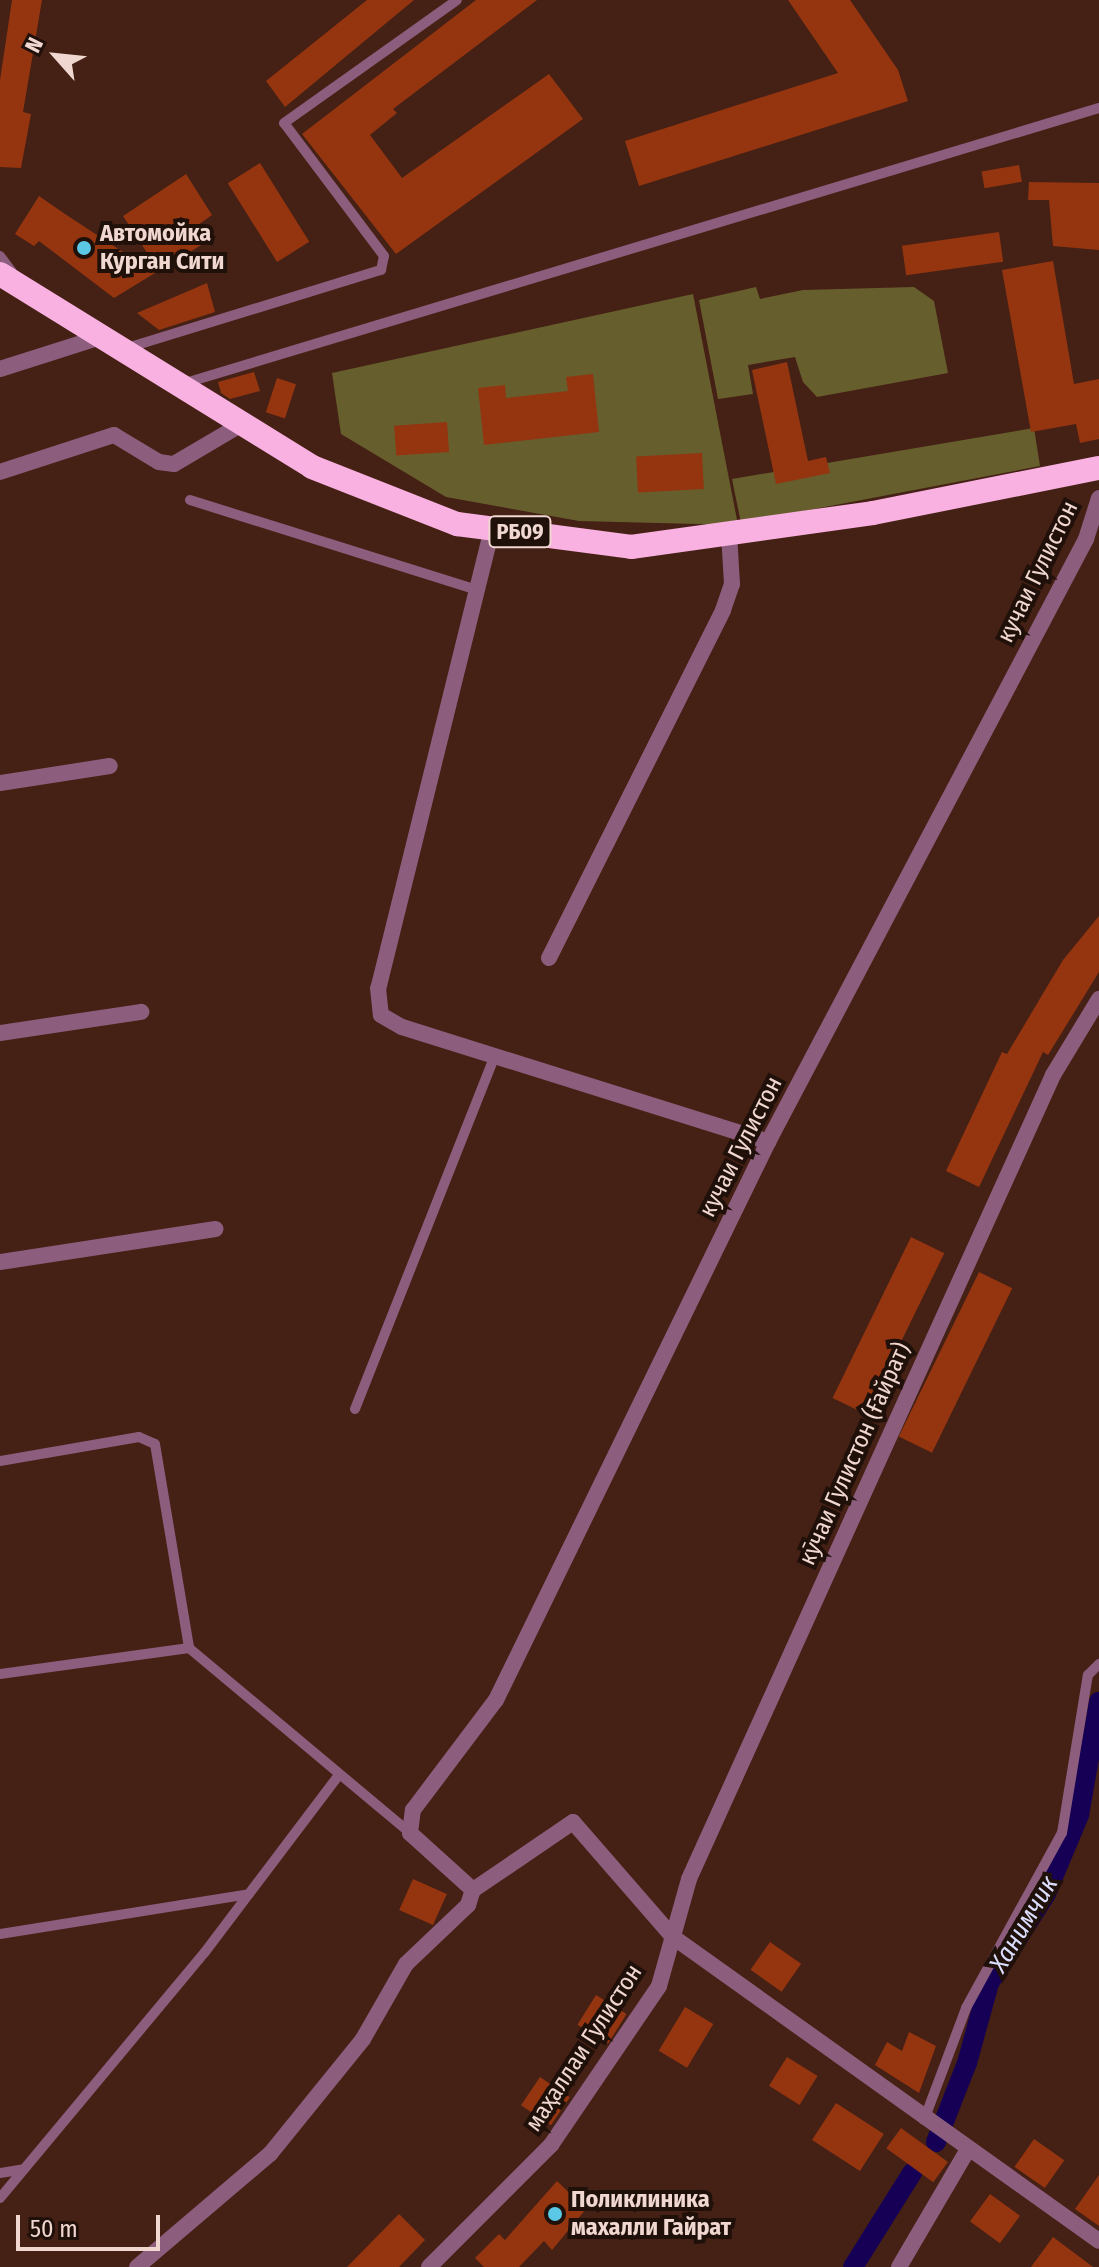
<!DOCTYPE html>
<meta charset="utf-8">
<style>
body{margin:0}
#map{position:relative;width:1099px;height:2267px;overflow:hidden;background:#452014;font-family:"Fira Sans Condensed",sans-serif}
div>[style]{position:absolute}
.forest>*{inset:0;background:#675e2e}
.canal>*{height:20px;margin:-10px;padding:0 10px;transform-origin:10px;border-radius:10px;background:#160056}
.building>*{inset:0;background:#943510;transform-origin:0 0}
.lane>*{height:10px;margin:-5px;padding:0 5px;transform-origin:5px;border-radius:5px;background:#8c5d7d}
.street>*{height:16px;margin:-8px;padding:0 8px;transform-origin:8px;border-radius:8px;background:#8c5d7d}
.highway>*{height:24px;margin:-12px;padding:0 12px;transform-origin:12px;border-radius:12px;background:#f8b1e1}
.dots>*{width:22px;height:22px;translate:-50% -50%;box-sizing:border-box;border:4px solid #20100a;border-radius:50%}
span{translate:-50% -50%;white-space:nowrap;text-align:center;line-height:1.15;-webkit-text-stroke:8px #20100a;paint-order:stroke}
.shield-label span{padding:2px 6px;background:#20100a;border:2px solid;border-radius:6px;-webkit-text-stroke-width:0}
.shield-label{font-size:22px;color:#f0d7cf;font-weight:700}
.poi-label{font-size:24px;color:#f0d7cf;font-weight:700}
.left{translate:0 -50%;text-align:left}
.street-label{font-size:24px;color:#f0d7cf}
.water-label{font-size:26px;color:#dadefc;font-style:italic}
.north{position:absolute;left:16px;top:16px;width:80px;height:80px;-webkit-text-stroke:6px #20100a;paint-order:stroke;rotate:297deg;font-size:22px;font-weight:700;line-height:32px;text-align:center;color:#f0d7cf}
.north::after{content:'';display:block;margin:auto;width:28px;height:36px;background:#f0d7cf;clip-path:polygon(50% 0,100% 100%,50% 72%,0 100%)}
.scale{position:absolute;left:16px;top:2215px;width:144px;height:36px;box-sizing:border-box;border:4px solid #f0d7cf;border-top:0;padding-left:10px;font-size:24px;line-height:28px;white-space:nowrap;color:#f0d7cf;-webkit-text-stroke:6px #20100a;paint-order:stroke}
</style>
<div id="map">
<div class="forest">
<div style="clip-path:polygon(756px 287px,760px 299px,803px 290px,914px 287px,934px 301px,948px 373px,817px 397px,803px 382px,795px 357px,748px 365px,753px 394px,718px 399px,699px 300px)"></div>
<div style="clip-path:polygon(693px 294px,738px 525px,579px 521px,446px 497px,341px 434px,332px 373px)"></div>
<div style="clip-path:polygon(1034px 428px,1040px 466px,741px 523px,732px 479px)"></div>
</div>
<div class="canal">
<div style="left:936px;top:2142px;width:85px;rotate:-68.6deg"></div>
<div style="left:967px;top:2063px;width:83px;rotate:-74.6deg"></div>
<div style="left:989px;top:1983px;width:106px;rotate:-57.4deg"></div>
<div style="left:1046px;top:1894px;width:86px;rotate:-67.3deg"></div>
<div style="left:1079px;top:1815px;width:115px;rotate:-80deg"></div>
<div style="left:853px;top:2267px;width:111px;rotate:-57.9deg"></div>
</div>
<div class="building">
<div style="clip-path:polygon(12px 0,42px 0,23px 112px,31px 114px,21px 168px,0 167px,0 80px)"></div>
<div style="clip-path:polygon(367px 0,414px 0,285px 107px,266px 81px)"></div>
<div style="clip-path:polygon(476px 0,537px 0,393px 109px,397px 113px,370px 135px,402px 178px,549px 74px,583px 119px,396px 254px,302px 134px)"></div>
<div style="clip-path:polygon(788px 0,850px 0,898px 70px,908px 101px,639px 186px,625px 141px,838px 73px)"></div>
<div style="left:260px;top:163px;width:93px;height:38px;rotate:58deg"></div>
<div style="left:1019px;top:165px;width:17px;height:38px;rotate:80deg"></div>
<div style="clip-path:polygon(186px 174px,212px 215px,195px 227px,203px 244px,159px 271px,123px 216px)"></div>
<div style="clip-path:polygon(1029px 182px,1099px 183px,1099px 250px,1053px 246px,1049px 200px,1028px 200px)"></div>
<div style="clip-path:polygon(39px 196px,65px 214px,155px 273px,114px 298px,39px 241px,34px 246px,15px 234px)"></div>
<div style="left:999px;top:232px;width:30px;height:98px;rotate:82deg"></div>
<div style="clip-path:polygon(1053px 261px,1074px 384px,1099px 379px,1099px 439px,1080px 443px,1076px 424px,1031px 432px,1002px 270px)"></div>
<div style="clip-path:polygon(207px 283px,215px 312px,159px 330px,137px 313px)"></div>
<div style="clip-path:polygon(787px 362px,808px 461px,826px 457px,830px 473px,776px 484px,752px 370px)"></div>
<div style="clip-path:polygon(254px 372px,260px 391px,230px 399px,221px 393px,218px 382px)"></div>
<div style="clip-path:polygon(593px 374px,599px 432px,484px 445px,478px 388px,505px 385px,506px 398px,568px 391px,566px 377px)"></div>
<div style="left:277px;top:378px;width:20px;height:36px;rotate:18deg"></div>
<div style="left:447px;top:422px;width:30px;height:53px;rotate:86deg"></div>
<div style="left:702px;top:453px;width:36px;height:66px;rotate:87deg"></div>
<div style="clip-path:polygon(1099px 916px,1099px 972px,1048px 1055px,1043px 1052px,979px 1187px,946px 1171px,1002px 1052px,1007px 1054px,1063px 960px)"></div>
<div style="left:911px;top:1237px;width:37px;height:179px;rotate:26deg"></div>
<div style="left:979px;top:1272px;width:37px;height:183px;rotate:26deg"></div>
<div style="left:413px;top:1879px;width:37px;height:34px;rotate:24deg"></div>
<div style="left:770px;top:1942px;width:38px;height:34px;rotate:35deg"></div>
<div style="left:596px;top:1995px;width:36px;height:35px;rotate:32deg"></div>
<div style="left:685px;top:2007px;width:33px;height:51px;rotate:31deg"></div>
<div style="clip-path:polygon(909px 2032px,936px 2046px,919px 2093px,875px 2065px,887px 2042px,902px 2051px)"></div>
<div style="left:787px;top:2057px;width:36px;height:34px;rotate:32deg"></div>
<div style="left:540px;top:2077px;width:36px;height:34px;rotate:34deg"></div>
<div style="left:836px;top:2103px;width:57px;height:44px;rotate:33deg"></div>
<div style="left:901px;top:2128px;width:58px;height:25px;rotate:36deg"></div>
<div style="left:1034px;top:2139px;width:37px;height:34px;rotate:35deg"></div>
<div style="clip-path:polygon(1099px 2175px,1099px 2226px,1075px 2209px)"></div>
<div style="clip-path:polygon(557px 2181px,586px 2209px,552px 2250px,544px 2241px,519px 2267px,484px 2267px,475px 2258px,499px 2234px,505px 2240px)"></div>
<div style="left:990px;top:2194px;width:37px;height:34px;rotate:36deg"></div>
<div style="clip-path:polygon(399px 2214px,425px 2240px,399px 2267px,347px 2267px)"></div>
<div style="clip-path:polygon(1053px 2237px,1093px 2267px,1031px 2267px)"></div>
</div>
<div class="lane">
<div style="left:0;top:256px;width:20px;rotate:53deg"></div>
<div style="left:127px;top:348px;width:266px;rotate:-17.1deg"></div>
<div style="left:381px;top:270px;width:14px;rotate:-78deg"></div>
<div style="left:384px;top:256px;width:166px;rotate:-126.9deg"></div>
<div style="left:284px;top:123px;width:212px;rotate:-35.4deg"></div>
<div style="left:182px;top:384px;width:958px;rotate:-16.75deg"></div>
<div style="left:190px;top:500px;width:301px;rotate:17.4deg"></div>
<div style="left:355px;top:1409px;width:380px;rotate:-68.4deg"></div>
<div style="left:0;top:1461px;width:141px;rotate:-9.8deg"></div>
<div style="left:139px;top:1437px;width:17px;rotate:24deg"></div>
<div style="left:155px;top:1444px;width:207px;rotate:80.5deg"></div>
<div style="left:0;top:1674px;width:191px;rotate:-7.8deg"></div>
<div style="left:189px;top:1648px;width:288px;rotate:39.9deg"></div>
<div style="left:0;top:1934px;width:252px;rotate:-9.1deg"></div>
<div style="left:924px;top:2120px;width:120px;rotate:-69.4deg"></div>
<div style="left:966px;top:2008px;width:200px;rotate:-61.3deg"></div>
<div style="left:1062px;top:1833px;width:160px;rotate:-80.7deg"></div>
<div style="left:1088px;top:1675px;width:16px;rotate:-45deg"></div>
<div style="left:0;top:2173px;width:24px;rotate:-9deg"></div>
<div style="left:0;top:2198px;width:320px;rotate:-50.2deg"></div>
<div style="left:205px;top:1952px;width:222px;rotate:-52.9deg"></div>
</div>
<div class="street">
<div style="left:0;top:369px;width:106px;rotate:-17.6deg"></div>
<div style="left:0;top:472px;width:120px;rotate:-18deg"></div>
<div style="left:114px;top:435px;width:52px;rotate:31deg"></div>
<div style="left:159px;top:462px;width:15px;rotate:8deg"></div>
<div style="left:174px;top:464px;width:79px;rotate:-30.5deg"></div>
<div style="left:492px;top:529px;width:473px;rotate:103.9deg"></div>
<div style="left:378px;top:988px;width:27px;rotate:84deg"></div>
<div style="left:381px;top:1015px;width:24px;rotate:30deg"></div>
<div style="left:402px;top:1027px;width:384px;rotate:17.4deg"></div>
<div style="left:0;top:783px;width:111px;rotate:-8.8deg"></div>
<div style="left:549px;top:958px;width:389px;rotate:-63.4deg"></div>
<div style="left:723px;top:610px;width:28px;rotate:-71deg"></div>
<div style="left:732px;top:584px;width:51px;rotate:-93.4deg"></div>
<div style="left:0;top:1033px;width:143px;rotate:-8.5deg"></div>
<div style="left:0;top:1262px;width:218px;rotate:-8.7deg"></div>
<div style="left:473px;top:1890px;width:121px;rotate:-34.2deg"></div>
<div style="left:573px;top:1822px;width:152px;rotate:49deg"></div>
<div style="left:673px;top:1937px;width:523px;rotate:35.51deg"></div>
<div style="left:137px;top:2267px;width:175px;rotate:-40.4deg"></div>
<div style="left:270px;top:2154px;width:148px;rotate:-51deg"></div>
<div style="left:363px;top:2039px;width:86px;rotate:-60.2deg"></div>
<div style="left:406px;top:1964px;width:86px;rotate:-43.6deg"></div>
<div style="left:468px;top:1905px;width:16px;rotate:-72deg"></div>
<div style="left:473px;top:1890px;width:85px;rotate:-137.9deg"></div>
<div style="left:410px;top:1833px;width:23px;rotate:-83deg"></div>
<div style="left:413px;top:1810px;width:138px;rotate:-53deg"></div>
<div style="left:496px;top:1700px;width:621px;rotate:-64.01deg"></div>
<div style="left:768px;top:1142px;width:682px;rotate:-62.19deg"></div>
<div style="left:1086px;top:539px;width:43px;rotate:-72.4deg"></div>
<div style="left:429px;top:2267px;width:173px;rotate:-45deg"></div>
<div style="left:551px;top:2145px;width:192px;rotate:-55.8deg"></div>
<div style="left:659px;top:1986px;width:111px;rotate:-74.3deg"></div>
<div style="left:689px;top:1879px;width:883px;rotate:-65.64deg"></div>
<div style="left:1053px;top:1075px;width:89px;rotate:-58.8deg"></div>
<div style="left:899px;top:2267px;width:134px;rotate:-59.6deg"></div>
</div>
<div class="highway">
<div style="left:0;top:274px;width:367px;rotate:31.7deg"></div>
<div style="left:312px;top:467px;width:156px;rotate:21.5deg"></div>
<div style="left:457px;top:524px;width:176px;rotate:7.5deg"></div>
<div style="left:631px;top:547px;width:244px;rotate:-8deg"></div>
<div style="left:873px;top:513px;width:230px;rotate:-11.3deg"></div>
</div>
<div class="dots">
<div style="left:84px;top:248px;background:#5bc8e6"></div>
<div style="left:555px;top:2214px;background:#5bc8e6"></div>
</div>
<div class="shield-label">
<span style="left:520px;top:532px">РБ09</span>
</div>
<div class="poi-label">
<span class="left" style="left:100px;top:248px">Автомойка<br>Курган Сити</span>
<span class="left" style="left:571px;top:2214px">Поликлиника<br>махалли Гайрат</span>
</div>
<div class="street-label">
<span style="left:1038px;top:572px;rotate:-64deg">кучаи Гулистон</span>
<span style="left:741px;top:1147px;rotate:-63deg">кучаи Гулистон</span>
<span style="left:855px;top:1454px;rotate:-66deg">кӯчаи Гулистон (Ғайрат)</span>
<span style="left:584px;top:2048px;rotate:-57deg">маҳаллаи Гулистон</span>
</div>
<div class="water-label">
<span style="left:1024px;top:1924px;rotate:-59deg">Ханимчик</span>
</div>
<div class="north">N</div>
<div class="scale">50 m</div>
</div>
